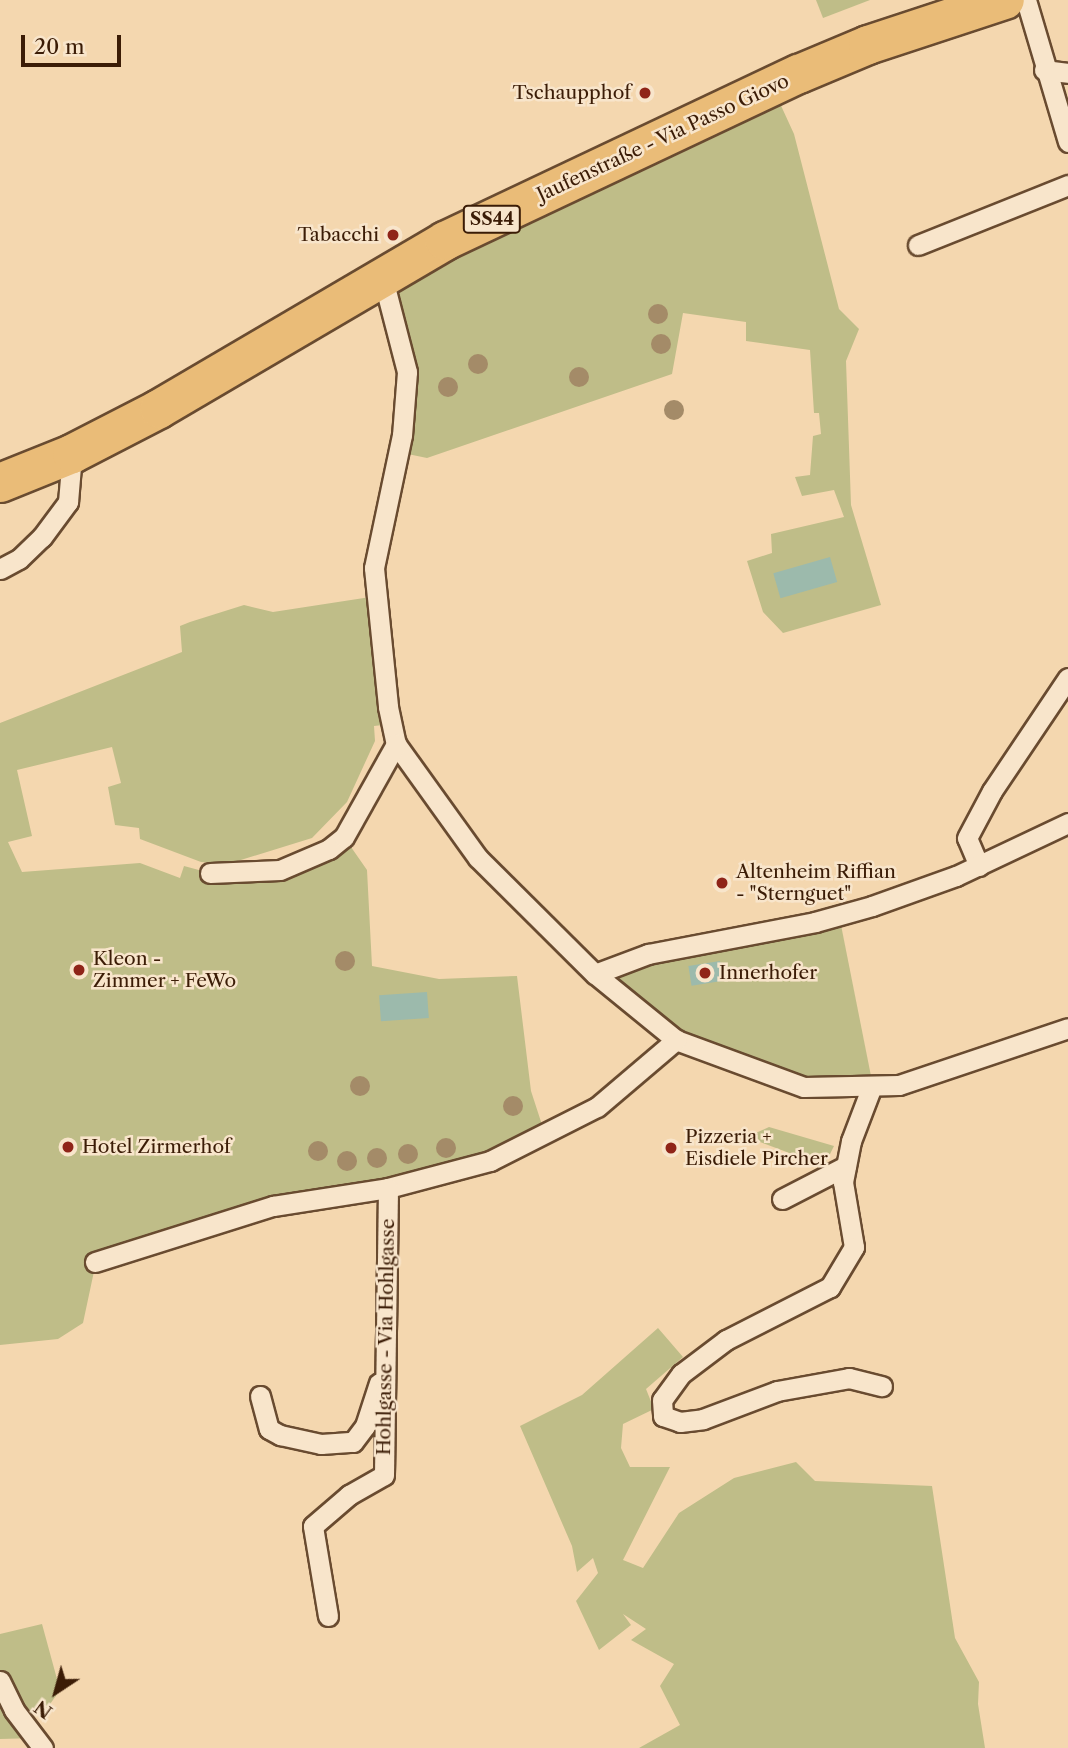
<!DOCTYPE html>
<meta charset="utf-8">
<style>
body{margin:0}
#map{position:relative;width:1068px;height:1748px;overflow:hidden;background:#f4d7af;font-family:"Libre Caslon Text",serif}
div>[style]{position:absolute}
.green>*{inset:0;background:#bfbd88}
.water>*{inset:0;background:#9cbaac;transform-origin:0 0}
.roads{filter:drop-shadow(2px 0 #694b30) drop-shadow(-2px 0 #694b30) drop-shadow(0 2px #694b30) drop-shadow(0 -2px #694b30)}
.lane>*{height:19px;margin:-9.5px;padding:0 9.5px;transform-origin:9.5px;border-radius:9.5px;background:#f8e5cb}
.primary>*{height:38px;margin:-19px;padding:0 19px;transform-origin:19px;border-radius:19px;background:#eabc78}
.trees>*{width:20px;height:20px;margin:-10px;border-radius:50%;background:#a48b68}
.dots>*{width:19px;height:19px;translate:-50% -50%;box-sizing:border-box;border:4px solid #f8e5cb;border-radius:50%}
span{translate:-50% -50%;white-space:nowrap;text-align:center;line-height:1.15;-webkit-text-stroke:5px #f8e5cb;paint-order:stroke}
.shield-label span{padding:2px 5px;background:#f8e5cb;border:2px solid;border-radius:5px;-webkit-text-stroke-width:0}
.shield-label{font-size:18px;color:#3b1c06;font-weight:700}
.poi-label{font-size:19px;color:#3b1c06}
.right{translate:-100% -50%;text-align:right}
.left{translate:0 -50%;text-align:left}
.street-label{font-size:19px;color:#3b1c06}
.north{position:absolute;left:21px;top:1657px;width:70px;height:70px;-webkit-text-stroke:5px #f8e5cb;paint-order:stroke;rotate:216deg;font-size:19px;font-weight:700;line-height:28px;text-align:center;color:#3b1c06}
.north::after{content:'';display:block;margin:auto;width:24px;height:32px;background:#3b1c06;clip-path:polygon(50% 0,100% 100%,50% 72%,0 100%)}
.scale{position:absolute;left:21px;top:35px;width:100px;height:32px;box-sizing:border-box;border:4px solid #3b1c06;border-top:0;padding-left:9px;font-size:21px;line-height:24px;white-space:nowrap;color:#3b1c06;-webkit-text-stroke:5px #f8e5cb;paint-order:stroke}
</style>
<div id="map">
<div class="green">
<div style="clip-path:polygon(816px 0,870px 0,823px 18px)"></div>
<div style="clip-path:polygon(772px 86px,794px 134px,839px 309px,859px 329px,846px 361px,851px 505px,881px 605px,783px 633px,763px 612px,747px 561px,772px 553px,771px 534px,844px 517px,834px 490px,802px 496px,795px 477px,810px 475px,813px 436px,821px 434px,819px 413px,814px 413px,810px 350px,746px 341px,746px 322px,683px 313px,672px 374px,427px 458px,398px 452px,407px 372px,382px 275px)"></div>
<div style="clip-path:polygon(377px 596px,392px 724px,374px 726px,375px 741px,347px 802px,312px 838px,228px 864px,201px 862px,140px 839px,139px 828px,115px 825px,108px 787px,121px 783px,112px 747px,17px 770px,32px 836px,8px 842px,22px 872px,140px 863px,180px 878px,184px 866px,210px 873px,251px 874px,344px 837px,367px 870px,372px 966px,439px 979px,517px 976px,531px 1091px,545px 1134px,490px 1161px,340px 1193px,96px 1262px,83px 1323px,58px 1339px,0 1345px,0 723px,182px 652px,180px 626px,190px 622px,244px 605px,273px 612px)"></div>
<div style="clip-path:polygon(839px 915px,871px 1076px,804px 1087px,676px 1040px,595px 974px)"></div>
<div style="clip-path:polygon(769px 1127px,834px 1146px,824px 1166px,747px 1137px)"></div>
<div style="clip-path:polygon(658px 1328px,683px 1357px,646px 1389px,654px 1409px,623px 1424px,621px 1448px,630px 1467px,670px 1467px,623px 1560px,643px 1568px,679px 1513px,734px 1478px,796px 1462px,815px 1481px,932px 1486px,955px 1638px,979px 1682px,978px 1704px,985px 1748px,639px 1748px,680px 1725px,660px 1686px,674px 1664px,631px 1640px,646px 1629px,623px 1614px,631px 1625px,599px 1650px,576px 1601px,598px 1573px,593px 1558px,577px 1572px,572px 1546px,520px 1426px,582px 1395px)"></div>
<div style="clip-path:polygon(42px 1624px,60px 1690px,48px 1707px,21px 1717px,37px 1738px,0 1739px,0 1634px)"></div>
</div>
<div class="water">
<div style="left:830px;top:557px;width:26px;height:59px;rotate:74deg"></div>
<div style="left:720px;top:961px;width:20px;height:32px;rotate:81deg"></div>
<div style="left:427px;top:992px;width:26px;height:48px;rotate:86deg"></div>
</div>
<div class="roads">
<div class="lane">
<div style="left:1026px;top:0;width:148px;rotate:73.5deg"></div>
<div style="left:1044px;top:70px;width:24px;rotate:7deg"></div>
<div style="left:918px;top:245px;width:162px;rotate:-21.8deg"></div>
<div style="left:382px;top:275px;width:100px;rotate:75.5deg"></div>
<div style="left:407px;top:372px;width:63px;rotate:94.5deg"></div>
<div style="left:402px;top:435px;width:136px;rotate:101.9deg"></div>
<div style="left:374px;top:568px;width:140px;rotate:84.2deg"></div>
<div style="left:388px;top:707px;width:38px;rotate:78deg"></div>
<div style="left:396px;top:744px;width:140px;rotate:54.3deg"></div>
<div style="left:478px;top:858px;width:165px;rotate:44.8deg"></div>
<div style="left:595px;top:974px;width:104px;rotate:39.2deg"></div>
<div style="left:676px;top:1040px;width:136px;rotate:20.2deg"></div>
<div style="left:804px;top:1087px;width:95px;rotate:-1.2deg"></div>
<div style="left:899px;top:1085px;width:178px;rotate:-18.6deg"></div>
<div style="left:0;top:569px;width:21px;rotate:-28deg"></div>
<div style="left:19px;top:559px;width:32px;rotate:-44deg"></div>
<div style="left:42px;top:537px;width:44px;rotate:-53.4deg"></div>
<div style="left:68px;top:502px;width:48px;rotate:-85.2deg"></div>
<div style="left:979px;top:866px;width:30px;rotate:-113deg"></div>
<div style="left:967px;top:838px;width:53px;rotate:-62deg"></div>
<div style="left:992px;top:791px;width:136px;rotate:-56.1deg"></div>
<div style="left:210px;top:873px;width:70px;rotate:-2.5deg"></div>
<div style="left:280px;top:870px;width:53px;rotate:-23.2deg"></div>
<div style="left:329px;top:849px;width:19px;rotate:-39deg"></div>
<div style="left:344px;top:837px;width:107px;rotate:-60.8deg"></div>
<div style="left:595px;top:974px;width:57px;rotate:-20.7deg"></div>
<div style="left:648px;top:954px;width:170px;rotate:-10.8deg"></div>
<div style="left:815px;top:922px;width:59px;rotate:-15.7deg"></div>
<div style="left:872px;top:906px;width:89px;rotate:-19.7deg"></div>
<div style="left:956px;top:876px;width:124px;rotate:-25.3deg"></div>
<div style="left:872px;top:1086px;width:59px;rotate:110.9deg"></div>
<div style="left:851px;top:1141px;width:42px;rotate:101deg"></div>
<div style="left:843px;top:1182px;width:66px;rotate:80.4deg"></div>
<div style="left:854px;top:1247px;width:47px;rotate:121deg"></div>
<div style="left:830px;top:1287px;width:117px;rotate:153deg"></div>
<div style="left:726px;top:1340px;width:56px;rotate:142.9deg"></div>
<div style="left:681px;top:1374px;width:32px;rotate:126deg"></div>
<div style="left:662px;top:1400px;width:16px;rotate:86deg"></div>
<div style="left:663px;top:1416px;width:18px;rotate:19deg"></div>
<div style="left:680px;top:1422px;width:23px;rotate:-7deg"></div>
<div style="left:703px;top:1419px;width:79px;rotate:-20.7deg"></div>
<div style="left:777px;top:1391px;width:73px;rotate:-10.2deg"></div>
<div style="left:849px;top:1378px;width:34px;rotate:14deg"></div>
<div style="left:782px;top:1199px;width:72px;rotate:-27.3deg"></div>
<div style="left:95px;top:1262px;width:187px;rotate:-17.5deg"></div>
<div style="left:273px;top:1206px;width:116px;rotate:-8.9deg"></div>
<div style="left:388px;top:1188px;width:106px;rotate:-14.8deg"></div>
<div style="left:490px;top:1161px;width:120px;rotate:-26.8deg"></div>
<div style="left:597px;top:1107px;width:104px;rotate:-40.3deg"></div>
<div style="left:260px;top:1396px;width:34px;rotate:75deg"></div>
<div style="left:269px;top:1429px;width:13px;rotate:29deg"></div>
<div style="left:280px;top:1435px;width:42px;rotate:12.4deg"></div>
<div style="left:321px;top:1444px;width:32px;rotate:-4deg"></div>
<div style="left:353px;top:1442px;width:20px;rotate:-53deg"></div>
<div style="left:365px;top:1426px;width:45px;rotate:-72deg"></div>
<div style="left:328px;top:1616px;width:91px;rotate:-99.5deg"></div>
<div style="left:313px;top:1526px;width:48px;rotate:-40.7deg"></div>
<div style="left:349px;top:1495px;width:40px;rotate:-29.7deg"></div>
<div style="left:384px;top:1475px;width:287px;rotate:-89.2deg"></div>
<div style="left:0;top:1681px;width:32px;rotate:64deg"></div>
<div style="left:14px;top:1710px;width:48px;rotate:52.7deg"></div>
</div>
<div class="primary">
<div style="left:0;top:483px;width:78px;rotate:-21.9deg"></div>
<div style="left:72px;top:454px;width:98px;rotate:-27.3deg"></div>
<div style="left:159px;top:409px;width:332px;rotate:-30.4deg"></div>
<div style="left:445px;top:241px;width:391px;rotate:-25.3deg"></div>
<div style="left:799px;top:74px;width:75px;rotate:-22.8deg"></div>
<div style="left:868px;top:45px;width:144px;rotate:-18.2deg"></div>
</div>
</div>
<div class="trees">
<div style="left:658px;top:314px"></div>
<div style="left:661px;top:344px"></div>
<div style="left:478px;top:364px"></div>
<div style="left:579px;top:377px"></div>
<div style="left:448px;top:387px"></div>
<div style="left:674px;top:410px"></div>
<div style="left:345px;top:961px"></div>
<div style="left:360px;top:1086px"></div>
<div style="left:513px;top:1106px"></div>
<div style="left:446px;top:1148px"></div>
<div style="left:318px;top:1151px"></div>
<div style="left:408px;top:1154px"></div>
<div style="left:377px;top:1158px"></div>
<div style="left:347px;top:1161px"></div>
</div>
<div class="dots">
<div style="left:645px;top:93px;background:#8f2418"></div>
<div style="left:393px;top:235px;background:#8f2418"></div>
<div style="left:722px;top:883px;background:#8f2418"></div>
<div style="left:79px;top:970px;background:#8f2418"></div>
<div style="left:705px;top:973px;background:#8f2418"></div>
<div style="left:68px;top:1147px;background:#8f2418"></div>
<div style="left:671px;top:1148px;background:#8f2418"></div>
</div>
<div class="shield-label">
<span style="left:492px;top:219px">SS44</span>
</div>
<div class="poi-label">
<span class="right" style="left:631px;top:93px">Tschaupphof</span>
<span class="right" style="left:379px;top:235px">Tabacchi</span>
<span class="left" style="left:736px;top:883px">Altenheim Riffian<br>- "Sternguet"</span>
<span class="left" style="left:93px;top:970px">Kleon -<br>Zimmer + FeWo</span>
<span class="left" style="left:719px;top:973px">Innerhofer</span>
<span class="left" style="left:685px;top:1148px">Pizzeria +<br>Eisdiele Pircher</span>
<span class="left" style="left:82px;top:1147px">Hotel Zirmerhof</span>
</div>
<div class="street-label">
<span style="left:663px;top:138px;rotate:-25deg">Jaufenstraße - Via Passo Giovo</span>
<span style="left:386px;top:1337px;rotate:-89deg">Hohlgasse - Via Hohlgasse</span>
</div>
<div class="north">N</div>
<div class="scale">20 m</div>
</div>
